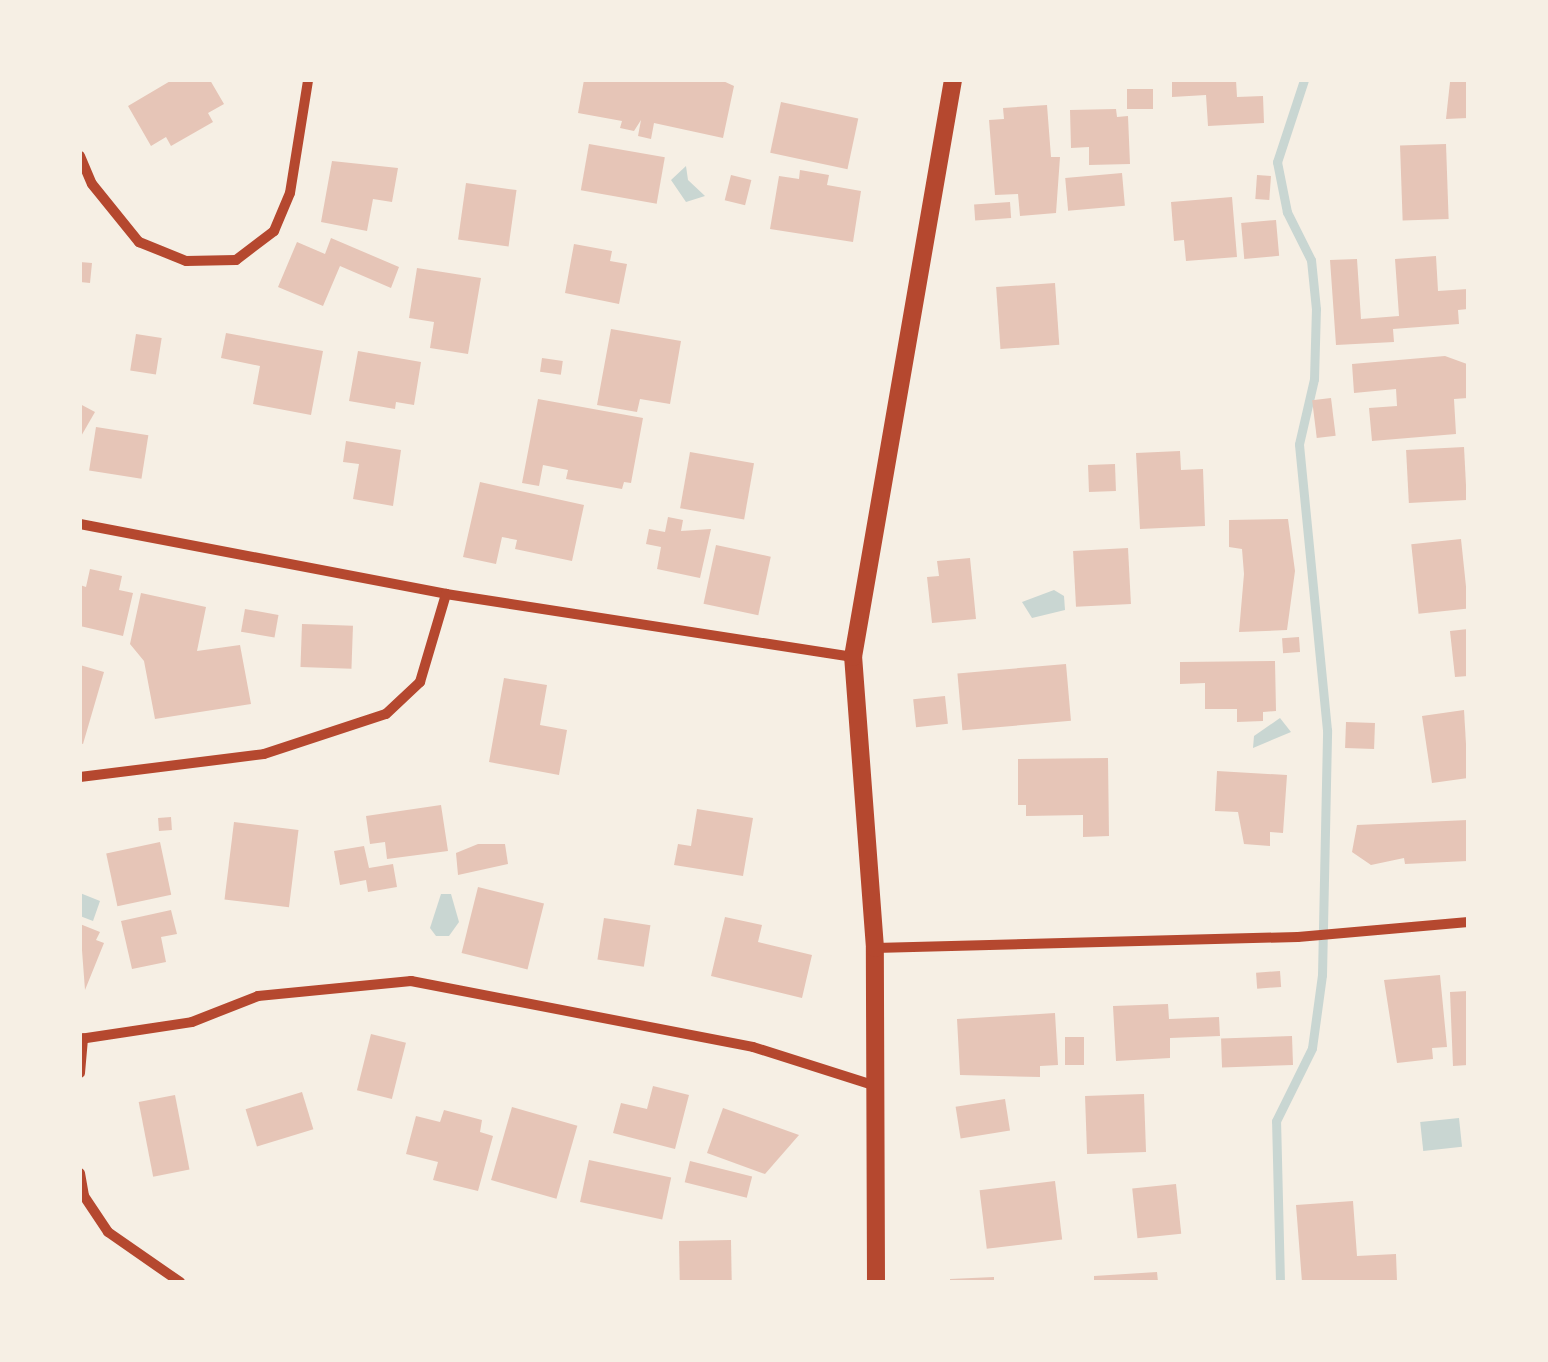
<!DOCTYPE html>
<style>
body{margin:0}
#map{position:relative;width:1548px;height:1362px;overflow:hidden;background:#f6efe4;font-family:Montserrat,sans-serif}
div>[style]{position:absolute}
.water>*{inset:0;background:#c9d6d2;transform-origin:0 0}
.stream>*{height:9px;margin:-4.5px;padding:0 4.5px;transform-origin:4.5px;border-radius:4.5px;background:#c9d6d2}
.building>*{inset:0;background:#e6c5b7;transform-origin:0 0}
.minor>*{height:10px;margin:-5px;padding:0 5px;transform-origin:5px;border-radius:5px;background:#b5482f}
.tertiary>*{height:18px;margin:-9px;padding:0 9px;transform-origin:9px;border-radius:9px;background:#b5482f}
span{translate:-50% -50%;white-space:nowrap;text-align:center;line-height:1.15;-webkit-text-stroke:8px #f6efe4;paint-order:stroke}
.frame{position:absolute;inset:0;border:82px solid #f6efe4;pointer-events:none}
</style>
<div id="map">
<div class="water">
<div style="clip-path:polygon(686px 166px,688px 180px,705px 196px,686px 202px,671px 180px)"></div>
<div style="clip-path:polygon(1054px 590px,1064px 596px,1065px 610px,1032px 618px,1022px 602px)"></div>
<div style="clip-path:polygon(1280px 718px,1291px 732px,1253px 748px,1254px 736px)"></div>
<div style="clip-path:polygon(80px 893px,100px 901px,93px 921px,80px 916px)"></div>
<div style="clip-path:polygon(441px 894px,451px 894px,459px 922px,449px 936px,436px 936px,430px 928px)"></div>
<div style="left:1459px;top:1118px;width:29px;height:39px;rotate:84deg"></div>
</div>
<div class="stream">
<div style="left:1280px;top:1282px;width:161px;rotate:-91.4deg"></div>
<div style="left:1276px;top:1121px;width:81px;rotate:-63.7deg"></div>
<div style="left:1312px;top:1048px;width:74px;rotate:-82.2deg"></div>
<div style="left:1322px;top:975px;width:245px;rotate:-88.8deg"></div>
<div style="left:1327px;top:730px;width:287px;rotate:-95.6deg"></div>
<div style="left:1299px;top:444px;width:67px;rotate:-77deg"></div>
<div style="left:1314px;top:379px;width:70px;rotate:-88.4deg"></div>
<div style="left:1316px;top:309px;width:49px;rotate:-95.8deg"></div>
<div style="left:1311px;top:260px;width:54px;rotate:-116.6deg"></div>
<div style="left:1287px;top:212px;width:51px;rotate:-101.3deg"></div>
<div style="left:1277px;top:162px;width:86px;rotate:-71.8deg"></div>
</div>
<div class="building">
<div style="clip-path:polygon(172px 80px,210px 80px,224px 104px,208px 113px,213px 122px,171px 146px,166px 137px,151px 146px,128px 106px)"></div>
<div style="clip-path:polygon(584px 80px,721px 80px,734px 86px,723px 138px,654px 123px,651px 139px,638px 136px,641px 120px,634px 131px,620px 128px,622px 121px,578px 113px)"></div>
<div style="clip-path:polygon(1172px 80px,1236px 80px,1237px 97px,1263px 96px,1264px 123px,1208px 126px,1206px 95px,1172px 97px)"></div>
<div style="clip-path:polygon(1468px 81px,1468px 118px,1446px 119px,1450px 82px)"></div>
<div style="left:1153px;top:89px;width:20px;height:26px;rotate:90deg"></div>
<div style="left:781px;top:102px;width:79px;height:52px;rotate:12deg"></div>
<div style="clip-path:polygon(1047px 105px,1051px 157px,1060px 157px,1056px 213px,1020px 216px,1018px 194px,995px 195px,989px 120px,1004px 119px,1003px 108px)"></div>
<div style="clip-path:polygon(1116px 109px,1117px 117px,1128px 116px,1130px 164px,1089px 165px,1089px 147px,1071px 148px,1070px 110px)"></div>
<div style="left:589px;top:144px;width:77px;height:47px;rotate:10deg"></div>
<div style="left:1446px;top:144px;width:75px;height:46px;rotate:88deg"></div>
<div style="clip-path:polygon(332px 161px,398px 168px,392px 202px,373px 199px,367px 231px,321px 222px)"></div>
<div style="clip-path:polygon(800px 170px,829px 175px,827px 185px,861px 191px,853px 242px,770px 229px,779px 176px,799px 179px)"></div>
<div style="left:1122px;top:173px;width:33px;height:57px;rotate:85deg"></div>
<div style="left:731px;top:175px;width:21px;height:26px;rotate:14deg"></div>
<div style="left:1257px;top:175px;width:14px;height:24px;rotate:4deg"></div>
<div style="left:466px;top:183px;width:51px;height:57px;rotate:8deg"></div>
<div style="clip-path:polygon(1232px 197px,1237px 257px,1186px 261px,1184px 240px,1174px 241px,1171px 202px)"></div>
<div style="left:1010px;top:202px;width:16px;height:36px;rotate:86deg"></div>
<div style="left:1276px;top:220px;width:36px;height:35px;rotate:85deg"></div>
<div style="clip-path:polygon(331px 238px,399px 267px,391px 288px,340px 266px,323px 306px,278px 287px,297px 242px,325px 254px)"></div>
<div style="clip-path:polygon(574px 244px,612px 251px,610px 261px,627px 264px,619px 304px,565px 293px)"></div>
<div style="clip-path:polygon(1436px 256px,1438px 291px,1468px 289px,1468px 309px,1458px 310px,1459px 324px,1393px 329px,1394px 342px,1336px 345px,1330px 260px,1357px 259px,1361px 319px,1399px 316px,1395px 259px)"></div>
<div style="clip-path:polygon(80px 262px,92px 263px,90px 283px,80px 282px)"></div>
<div style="clip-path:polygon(417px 268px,481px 278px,468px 354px,430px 348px,434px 322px,409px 318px)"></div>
<div style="left:1055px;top:283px;width:62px;height:59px;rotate:86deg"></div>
<div style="clip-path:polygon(611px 329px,681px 341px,670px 404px,640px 399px,637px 412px,597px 405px)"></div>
<div style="clip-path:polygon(226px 333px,323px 351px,311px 415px,253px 404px,260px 366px,221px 358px)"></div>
<div style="left:136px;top:334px;width:26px;height:37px;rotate:9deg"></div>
<div style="clip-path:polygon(358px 351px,421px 362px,414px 405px,396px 402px,395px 409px,349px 401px)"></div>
<div style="clip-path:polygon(1445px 356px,1467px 364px,1468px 398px,1454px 399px,1456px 434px,1372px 441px,1369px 408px,1397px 406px,1396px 389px,1354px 393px,1352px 364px)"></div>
<div style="left:542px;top:358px;width:21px;height:14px;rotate:8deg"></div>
<div style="left:1331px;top:398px;width:38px;height:19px;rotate:83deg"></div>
<div style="clip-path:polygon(538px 399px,643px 418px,631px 483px,624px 482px,622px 489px,566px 479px,568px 470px,543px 465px,539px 486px,522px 483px)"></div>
<div style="clip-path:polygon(80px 404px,95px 412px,80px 438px)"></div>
<div style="left:96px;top:427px;width:53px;height:44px;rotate:9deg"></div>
<div style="clip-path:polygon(346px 441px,401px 450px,393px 506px,353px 499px,359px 464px,343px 462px)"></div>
<div style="left:1464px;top:447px;width:53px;height:58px;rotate:87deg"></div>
<div style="clip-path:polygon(1180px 451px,1181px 470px,1203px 469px,1205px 526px,1140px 529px,1136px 453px)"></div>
<div style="left:690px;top:452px;width:65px;height:57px;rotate:10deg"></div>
<div style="left:1115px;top:464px;width:27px;height:27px;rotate:88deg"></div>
<div style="clip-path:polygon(480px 482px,584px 505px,572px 561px,515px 549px,517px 540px,502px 537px,496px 564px,463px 557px)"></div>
<div style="clip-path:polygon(668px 517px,683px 520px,681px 531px,711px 529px,700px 578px,657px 569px,661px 547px,646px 544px,649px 529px,665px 532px)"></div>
<div style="clip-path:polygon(1288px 519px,1295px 571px,1287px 630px,1239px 632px,1244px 574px,1242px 549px,1229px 547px,1229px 520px)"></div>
<div style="left:1461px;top:539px;width:70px;height:50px;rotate:84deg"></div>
<div style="left:716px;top:545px;width:56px;height:60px;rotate:12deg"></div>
<div style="left:1128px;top:548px;width:56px;height:55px;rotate:87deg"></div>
<div style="clip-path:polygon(970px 558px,976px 619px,932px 623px,927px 577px,939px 576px,937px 561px)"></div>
<div style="clip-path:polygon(90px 569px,122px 576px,119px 590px,133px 593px,123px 636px,80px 626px,80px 585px,86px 587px)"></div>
<div style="clip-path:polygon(141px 593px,206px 607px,197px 651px,240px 645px,251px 704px,155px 719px,144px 661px,130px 644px)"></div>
<div style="left:245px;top:609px;width:34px;height:23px;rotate:10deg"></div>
<div style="left:302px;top:624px;width:51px;height:43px;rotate:2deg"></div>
<div style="clip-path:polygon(1468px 629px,1468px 676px,1455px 677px,1450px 631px)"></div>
<div style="left:1299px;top:637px;width:15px;height:17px;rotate:86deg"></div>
<div style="clip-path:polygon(1275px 661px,1276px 711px,1263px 712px,1263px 721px,1237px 722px,1237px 709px,1205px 709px,1205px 683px,1180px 684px,1180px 662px)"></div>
<div style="left:1066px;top:664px;width:57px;height:109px;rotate:85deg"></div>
<div style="clip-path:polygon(80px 665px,104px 672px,83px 744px,80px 743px)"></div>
<div style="clip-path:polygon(504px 678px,547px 685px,540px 725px,567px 730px,559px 775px,489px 762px)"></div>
<div style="left:945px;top:696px;width:28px;height:32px;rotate:84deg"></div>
<div style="clip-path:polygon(1464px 710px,1468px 778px,1432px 783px,1422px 716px)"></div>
<div style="left:1346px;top:722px;width:29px;height:26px;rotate:2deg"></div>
<div style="clip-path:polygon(1108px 758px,1109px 836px,1083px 837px,1083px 815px,1026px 816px,1026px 805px,1018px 805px,1018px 759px)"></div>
<div style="clip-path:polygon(1217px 771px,1287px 775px,1283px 833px,1270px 832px,1270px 846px,1244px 844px,1238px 812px,1215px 811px)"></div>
<div style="clip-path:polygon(441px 805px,448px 851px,387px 859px,385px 842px,370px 844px,366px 816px)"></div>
<div style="clip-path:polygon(697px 809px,753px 818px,743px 876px,674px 865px,678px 844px,691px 846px)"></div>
<div style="left:171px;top:817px;width:13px;height:13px;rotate:86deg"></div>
<div style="clip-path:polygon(1468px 820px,1468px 861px,1405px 864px,1404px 858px,1371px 865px,1352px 852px,1357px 825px)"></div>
<div style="left:234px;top:822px;width:65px;height:78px;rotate:7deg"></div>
<div style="left:160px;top:842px;width:54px;height:55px;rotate:78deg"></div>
<div style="clip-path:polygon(478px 844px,505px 844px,508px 864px,458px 875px,456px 853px)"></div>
<div style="clip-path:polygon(364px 846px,369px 868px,393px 864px,397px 887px,368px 892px,366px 880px,340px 885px,334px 851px)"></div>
<div style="left:478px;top:887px;width:68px;height:68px;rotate:14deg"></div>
<div style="clip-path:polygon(171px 910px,177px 934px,161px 937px,166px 962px,132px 969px,121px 921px)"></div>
<div style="clip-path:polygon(725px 917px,762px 925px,758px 942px,812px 955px,802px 998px,711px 976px)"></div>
<div style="left:604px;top:918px;width:47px;height:42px;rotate:9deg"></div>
<div style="clip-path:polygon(80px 924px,100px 932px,96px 940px,104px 943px,85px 990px)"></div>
<div style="left:1280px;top:971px;width:16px;height:24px;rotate:86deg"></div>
<div style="clip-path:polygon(1440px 975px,1447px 1047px,1432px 1048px,1433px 1059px,1397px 1063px,1384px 980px)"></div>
<div style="clip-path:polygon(1468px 991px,1468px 1065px,1453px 1066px,1450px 992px)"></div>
<div style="clip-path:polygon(1168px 1004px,1169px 1019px,1219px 1017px,1220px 1036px,1170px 1038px,1170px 1058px,1116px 1061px,1113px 1006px)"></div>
<div style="clip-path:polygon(1055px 1013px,1058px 1065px,1040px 1066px,1040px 1077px,960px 1075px,957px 1019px)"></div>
<div style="left:371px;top:1034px;width:36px;height:58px;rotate:14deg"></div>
<div style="left:1292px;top:1036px;width:29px;height:71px;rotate:88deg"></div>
<div style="left:1065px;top:1037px;width:19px;height:28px"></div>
<div style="clip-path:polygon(653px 1086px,689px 1095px,675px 1149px,613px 1133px,621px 1103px,647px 1109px)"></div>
<div style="left:302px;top:1092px;width:39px;height:59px;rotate:73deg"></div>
<div style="left:1144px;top:1094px;width:58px;height:59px;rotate:88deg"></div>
<div style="left:175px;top:1095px;width:76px;height:37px;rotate:79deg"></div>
<div style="left:1005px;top:1099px;width:32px;height:50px;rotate:81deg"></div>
<div style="left:512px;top:1107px;width:68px;height:76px;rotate:16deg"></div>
<div style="clip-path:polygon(723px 1108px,799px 1135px,765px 1174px,707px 1153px)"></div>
<div style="clip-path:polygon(444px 1110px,482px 1120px,480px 1132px,493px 1136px,478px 1191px,433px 1180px,438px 1162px,406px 1154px,416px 1116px,440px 1122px)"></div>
<div style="left:589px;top:1160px;width:84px;height:43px;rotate:12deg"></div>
<div style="left:690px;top:1161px;width:64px;height:22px;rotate:14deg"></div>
<div style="left:1055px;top:1181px;width:59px;height:76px;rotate:83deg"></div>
<div style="left:1176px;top:1184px;width:50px;height:44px;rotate:84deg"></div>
<div style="clip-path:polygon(1353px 1201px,1357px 1256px,1396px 1254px,1397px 1281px,1302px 1282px,1296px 1205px)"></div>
<div style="left:731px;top:1240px;width:42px;height:52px;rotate:89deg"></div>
<div style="clip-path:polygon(1157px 1272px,1158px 1282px,1094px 1282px,1094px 1276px)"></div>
<div style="clip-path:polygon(994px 1277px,994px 1282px,950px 1282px,950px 1279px)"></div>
</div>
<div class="minor">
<div style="left:80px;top:156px;width:30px;rotate:67deg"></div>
<div style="left:92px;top:184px;width:75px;rotate:51deg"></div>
<div style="left:139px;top:242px;width:51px;rotate:22deg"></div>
<div style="left:186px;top:261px;width:50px;rotate:-1.1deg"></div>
<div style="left:236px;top:260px;width:48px;rotate:-37.3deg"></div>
<div style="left:274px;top:231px;width:41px;rotate:-67.2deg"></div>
<div style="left:290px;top:193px;width:114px;rotate:-80.9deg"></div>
<div style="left:80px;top:524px;width:373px;rotate:10.8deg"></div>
<div style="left:446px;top:594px;width:412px;rotate:8.8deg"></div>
<div style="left:80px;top:777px;width:185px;rotate:-7.1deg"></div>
<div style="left:264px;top:754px;width:128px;rotate:-18.2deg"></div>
<div style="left:386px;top:714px;width:47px;rotate:-43.3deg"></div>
<div style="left:420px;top:682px;width:92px;rotate:-73.5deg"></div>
<div style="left:875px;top:948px;width:423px;rotate:-1.5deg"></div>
<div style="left:1298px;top:937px;width:171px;rotate:-5deg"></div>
<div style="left:80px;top:1039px;width:113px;rotate:-8.6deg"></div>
<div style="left:192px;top:1022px;width:71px;rotate:-21.5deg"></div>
<div style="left:258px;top:996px;width:154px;rotate:-5.6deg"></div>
<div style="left:411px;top:981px;width:348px;rotate:10.9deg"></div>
<div style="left:753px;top:1047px;width:129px;rotate:17.6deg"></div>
<div style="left:80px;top:1073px;width:35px;rotate:-85deg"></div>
<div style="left:80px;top:1173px;width:23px;rotate:80deg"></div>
<div style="left:84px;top:1196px;width:43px;rotate:56.3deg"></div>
<div style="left:108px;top:1232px;width:88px;rotate:34.8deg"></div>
</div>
<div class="tertiary">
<div style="left:876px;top:1282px;width:334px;rotate:-90.2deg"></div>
<div style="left:875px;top:948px;width:292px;rotate:-94.3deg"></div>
<div style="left:853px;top:657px;width:586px;rotate:-80.17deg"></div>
</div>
<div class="frame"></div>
</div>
